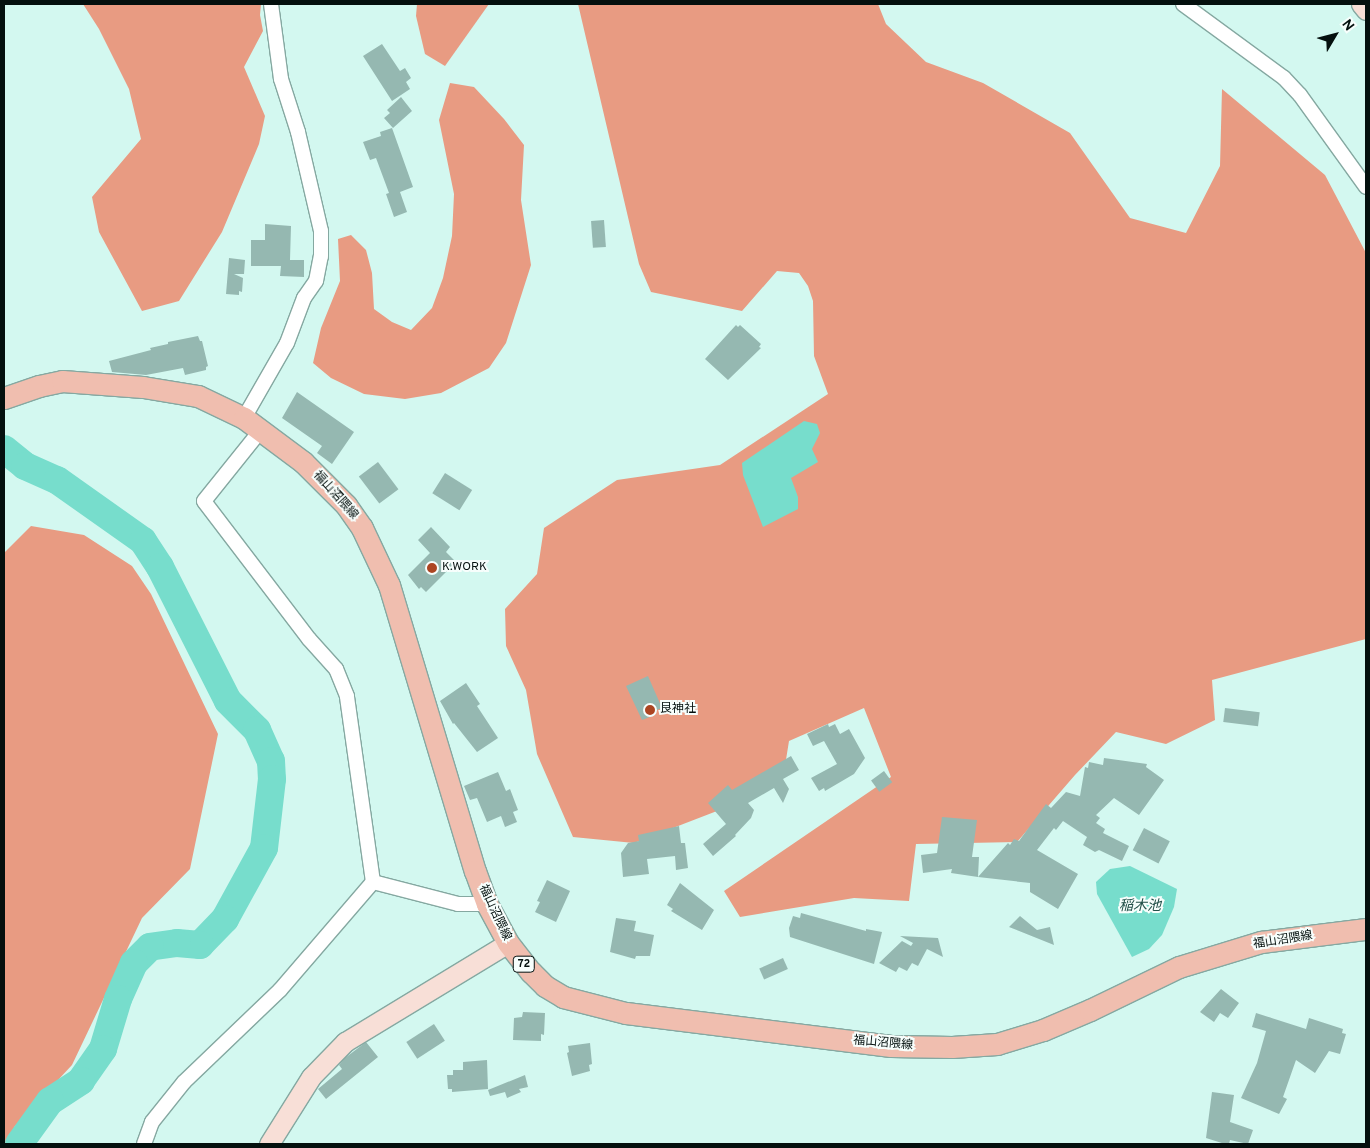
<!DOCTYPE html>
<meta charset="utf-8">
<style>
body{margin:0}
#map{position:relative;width:1370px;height:1148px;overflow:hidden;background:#d3f8f0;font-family:Overpass,"Noto Sans JP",sans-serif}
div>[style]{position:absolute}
.forest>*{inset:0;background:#e89b82}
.water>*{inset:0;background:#7dc}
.river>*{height:28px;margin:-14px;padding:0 14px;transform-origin:14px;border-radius:14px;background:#7dc}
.building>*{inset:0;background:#95b8b1;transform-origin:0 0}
.roads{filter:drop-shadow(1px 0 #85a8a1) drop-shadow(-1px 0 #85a8a1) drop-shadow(0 1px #85a8a1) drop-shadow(0 -1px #85a8a1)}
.street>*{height:14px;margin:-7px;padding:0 7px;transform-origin:7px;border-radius:7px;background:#fff}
.secondary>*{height:19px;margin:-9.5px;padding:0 9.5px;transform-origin:9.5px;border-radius:9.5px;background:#f8dfd7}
.primary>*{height:21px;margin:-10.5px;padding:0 10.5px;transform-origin:10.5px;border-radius:10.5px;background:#f0beaf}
.dots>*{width:14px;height:14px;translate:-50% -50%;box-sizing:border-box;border:2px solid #f7fefc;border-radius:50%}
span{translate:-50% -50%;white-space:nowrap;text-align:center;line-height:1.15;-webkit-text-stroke:4px #f7fefc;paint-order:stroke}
.shield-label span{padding:1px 4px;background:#f7fefc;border:1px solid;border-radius:4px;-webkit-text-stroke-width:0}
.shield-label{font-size:11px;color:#04100e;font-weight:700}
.street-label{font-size:12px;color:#04100e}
.poi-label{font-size:12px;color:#04100e}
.left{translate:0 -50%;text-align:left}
.water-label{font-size:14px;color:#235049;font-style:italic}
.frame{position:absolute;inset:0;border:5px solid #04100e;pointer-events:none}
.north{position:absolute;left:1310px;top:10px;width:50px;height:50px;-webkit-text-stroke:4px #f7fefc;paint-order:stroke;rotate:53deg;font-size:14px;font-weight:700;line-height:20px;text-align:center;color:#04100e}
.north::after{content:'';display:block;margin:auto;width:18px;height:22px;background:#04100e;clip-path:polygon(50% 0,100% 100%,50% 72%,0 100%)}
</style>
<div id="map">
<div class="forest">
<div style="clip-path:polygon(83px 4px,261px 4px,260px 15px,263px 31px,244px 67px,265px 116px,259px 144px,222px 232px,179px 301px,142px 311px,99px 232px,92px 197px,141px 139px,129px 89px,99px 29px)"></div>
<div style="clip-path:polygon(417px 4px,489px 4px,445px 66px,425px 54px,416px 16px)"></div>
<div style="clip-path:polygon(578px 4px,878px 4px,886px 24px,926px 62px,983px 83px,1070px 133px,1130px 218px,1186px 233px,1220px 166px,1222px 89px,1325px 175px,1366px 253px,1366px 639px,1212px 680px,1215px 720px,1166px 744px,1116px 732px,1075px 775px,1017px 842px,916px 844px,909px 901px,854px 898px,740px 917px,724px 891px,891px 777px,864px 708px,789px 741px,785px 766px,717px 811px,634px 843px,573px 837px,537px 754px,526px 690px,506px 646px,505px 609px,537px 574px,544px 528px,617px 480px,720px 465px,828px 394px,814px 356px,813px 301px,808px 286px,799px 273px,777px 271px,742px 311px,651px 292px,639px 264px)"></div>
<div style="clip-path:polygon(450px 83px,474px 87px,504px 119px,524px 145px,521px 200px,531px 265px,506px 343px,489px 368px,441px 393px,405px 399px,364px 394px,331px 378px,313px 363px,321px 328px,340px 281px,338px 239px,351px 235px,366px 250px,372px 273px,374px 309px,392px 322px,411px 330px,432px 308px,443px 278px,452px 236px,454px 194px,439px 120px)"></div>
<div style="clip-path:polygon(31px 526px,84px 535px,132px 566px,151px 594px,218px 734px,190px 869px,142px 918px,72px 1065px,15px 1126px,7px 1144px,4px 1144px,4px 553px)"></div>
</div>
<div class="water">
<div style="clip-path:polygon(804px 421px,817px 424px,820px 433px,812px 449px,818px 462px,791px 478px,798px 497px,798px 509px,763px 527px,743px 475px,742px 463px)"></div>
<div style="clip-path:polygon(1130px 866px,1177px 889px,1174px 907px,1162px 935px,1149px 949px,1132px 957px,1097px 894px,1096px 882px,1110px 869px)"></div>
</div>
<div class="river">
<div style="left:4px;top:449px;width:27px;rotate:39deg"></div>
<div style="left:25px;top:466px;width:35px;rotate:24deg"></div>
<div style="left:57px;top:480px;width:105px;rotate:35.3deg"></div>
<div style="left:143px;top:541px;width:31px;rotate:57deg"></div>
<div style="left:160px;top:567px;width:150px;rotate:63.1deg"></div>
<div style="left:228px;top:701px;width:41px;rotate:45deg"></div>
<div style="left:257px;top:730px;width:34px;rotate:66deg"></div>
<div style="left:271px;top:761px;width:18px;rotate:87deg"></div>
<div style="left:272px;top:779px;width:69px;rotate:96.6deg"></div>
<div style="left:264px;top:848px;width:81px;rotate:118.8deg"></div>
<div style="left:225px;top:919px;width:36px;rotate:134deg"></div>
<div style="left:200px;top:945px;width:23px;rotate:-175deg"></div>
<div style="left:177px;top:943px;width:27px;rotate:172deg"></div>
<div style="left:150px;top:947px;width:23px;rotate:135deg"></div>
<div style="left:134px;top:963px;width:39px;rotate:114deg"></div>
<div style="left:118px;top:999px;width:52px;rotate:106.7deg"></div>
<div style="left:103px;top:1049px;width:39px;rotate:125deg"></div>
<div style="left:81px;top:1081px;width:37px;rotate:147deg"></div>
<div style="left:50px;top:1101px;width:53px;rotate:125.8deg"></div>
</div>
<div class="building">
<div style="clip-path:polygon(382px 44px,400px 71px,405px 68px,411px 78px,406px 82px,410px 89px,392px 101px,363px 56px)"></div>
<div style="clip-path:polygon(401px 97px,412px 111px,393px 128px,384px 118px,390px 113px,387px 110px)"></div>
<div style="clip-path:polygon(392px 128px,413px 187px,400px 192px,407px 212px,394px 217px,386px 194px,389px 193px,376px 158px,370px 160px,363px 142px,381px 136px,380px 132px)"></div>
<div style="left:604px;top:220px;width:27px;height:13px;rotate:86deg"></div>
<div style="clip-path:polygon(265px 224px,291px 226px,290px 260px,304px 260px,304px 277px,280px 276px,281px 266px,251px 266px,251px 240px,265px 240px)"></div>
<div style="clip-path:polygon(229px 258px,245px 260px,244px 274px,234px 274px,243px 278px,242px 292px,239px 291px,239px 295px,226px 294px)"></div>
<div style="clip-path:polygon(736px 325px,738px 327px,740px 325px,761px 344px,759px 347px,761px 348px,728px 380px,705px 359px)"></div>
<div style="clip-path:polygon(198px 336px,200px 341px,202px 341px,208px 366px,206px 367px,206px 370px,185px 375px,183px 368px,146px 375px,112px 372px,109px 361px,151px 350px,150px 348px,168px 344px,168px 342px)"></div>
<div style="clip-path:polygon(297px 392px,354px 432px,332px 464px,317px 453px,322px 446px,282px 418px)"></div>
<div style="left:378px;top:462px;width:34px;height:24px;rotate:53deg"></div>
<div style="left:445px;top:473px;width:32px;height:24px;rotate:32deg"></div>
<div style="clip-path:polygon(431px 527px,450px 547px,446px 552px,456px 562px,426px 592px,421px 587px,419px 589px,408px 575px,430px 553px,418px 540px)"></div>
<div style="clip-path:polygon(648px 676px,662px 708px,654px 711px,655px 715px,642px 720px,626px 686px)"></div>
<div style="clip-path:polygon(466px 683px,480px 704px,477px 706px,498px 738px,477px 752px,454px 723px,453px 724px,440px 701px)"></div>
<div style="left:1225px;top:708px;width:35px;height:14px;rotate:7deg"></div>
<div style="clip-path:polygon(828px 724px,829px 727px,835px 724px,840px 734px,849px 729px,865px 758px,854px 774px,825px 791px,824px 788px,819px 791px,811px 778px,837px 764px,824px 741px,813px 746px,807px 734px)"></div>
<div style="clip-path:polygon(791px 756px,799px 770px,783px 779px,789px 789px,783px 803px,774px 788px,748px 803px,754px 810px,751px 818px,735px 835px,736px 836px,713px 856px,703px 844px,726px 824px,708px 803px,728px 785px,732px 790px)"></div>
<div style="clip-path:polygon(1104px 758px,1147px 764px,1146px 767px,1164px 780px,1139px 815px,1114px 798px,1096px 815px,1100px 818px,1096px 823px,1105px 829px,1103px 833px,1129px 846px,1122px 861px,1099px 850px,1095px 852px,1083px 845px,1087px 837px,1063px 821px,1056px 830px,1054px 828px,1037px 850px,1078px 874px,1058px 909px,1030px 892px,1030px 883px,978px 877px,1008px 843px,1010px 845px,1014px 839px,1019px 841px,1046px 804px,1051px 808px,1066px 792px,1080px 796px,1085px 767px,1088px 768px,1089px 762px,1103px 765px)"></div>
<div style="left:884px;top:771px;width:14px;height:16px;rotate:54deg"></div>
<div style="clip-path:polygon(498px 772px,506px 791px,510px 789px,518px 810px,513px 812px,517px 822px,505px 827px,501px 816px,487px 822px,477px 798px,470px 800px,464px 786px)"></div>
<div style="clip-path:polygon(942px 817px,977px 820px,972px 857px,979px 857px,978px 877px,951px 873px,952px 869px,923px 873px,921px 855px,937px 853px)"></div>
<div style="clip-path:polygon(679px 826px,681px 843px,685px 843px,688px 868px,676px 870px,675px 856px,647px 859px,649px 874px,623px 877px,621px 853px,628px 843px,639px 841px,638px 835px)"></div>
<div style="left:1144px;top:828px;width:29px;height:25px;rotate:27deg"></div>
<div style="clip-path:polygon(547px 880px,570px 891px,556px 922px,535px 912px,540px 902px,537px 901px)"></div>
<div style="clip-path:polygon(680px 883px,714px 910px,702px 930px,671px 911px,673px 909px,667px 905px)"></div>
<div style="clip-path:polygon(801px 913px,866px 931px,866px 929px,882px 932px,874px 964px,790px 937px,789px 928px,793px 916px,800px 918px)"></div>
<div style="clip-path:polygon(1020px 916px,1037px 930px,1050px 927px,1054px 945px,1009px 927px)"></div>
<div style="clip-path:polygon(616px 918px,636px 921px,634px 931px,654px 935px,650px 956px,636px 956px,635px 959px,610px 952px)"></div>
<div style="clip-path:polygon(900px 936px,938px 938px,943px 957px,927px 949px,918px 966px,912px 963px,907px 971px,899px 967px,896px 972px,879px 963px,902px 941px,911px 946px,913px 943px)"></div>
<div style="left:783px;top:958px;width:12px;height:26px;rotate:66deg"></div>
<div style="clip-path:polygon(1221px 989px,1239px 1003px,1228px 1018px,1220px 1013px,1214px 1022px,1200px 1012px)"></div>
<div style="clip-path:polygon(523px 1012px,545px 1013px,544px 1035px,541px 1034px,541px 1041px,513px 1040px,514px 1018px,522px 1017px)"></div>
<div style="clip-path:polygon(1256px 1013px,1306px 1029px,1309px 1018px,1343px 1029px,1342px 1033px,1346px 1034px,1340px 1054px,1329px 1051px,1315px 1073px,1296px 1060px,1283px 1097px,1287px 1099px,1279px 1114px,1241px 1098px,1257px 1063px,1266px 1031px,1252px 1027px)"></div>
<div style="left:434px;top:1024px;width:20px;height:33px;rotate:57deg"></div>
<div style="clip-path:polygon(366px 1042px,378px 1057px,326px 1099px,318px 1089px,342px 1069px,339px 1065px,345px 1058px)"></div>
<div style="clip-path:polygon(590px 1043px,592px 1064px,589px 1065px,590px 1071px,572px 1076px,567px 1053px,569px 1052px,568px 1046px)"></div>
<div style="clip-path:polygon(487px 1060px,488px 1089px,452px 1092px,452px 1089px,448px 1089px,447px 1075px,453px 1075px,453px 1070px,463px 1070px,463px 1062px)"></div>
<div style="clip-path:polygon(525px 1075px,528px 1087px,519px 1089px,521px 1092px,507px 1098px,505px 1092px,490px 1096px,488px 1090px)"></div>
<div style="clip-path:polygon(1212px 1092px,1234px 1095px,1230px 1122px,1253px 1130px,1248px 1144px,1230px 1140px,1229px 1144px,1225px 1144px,1206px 1138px)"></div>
</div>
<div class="roads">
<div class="street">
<div style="left:1183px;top:4px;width:125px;rotate:36.2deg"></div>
<div style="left:1284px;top:78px;width:23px;rotate:47deg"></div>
<div style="left:1300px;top:95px;width:113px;rotate:54.3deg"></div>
<div style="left:244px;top:418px;width:86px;rotate:-60.2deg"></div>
<div style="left:287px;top:343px;width:48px;rotate:-69.3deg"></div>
<div style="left:304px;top:298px;width:21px;rotate:-55deg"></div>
<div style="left:316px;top:281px;width:25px;rotate:-79deg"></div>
<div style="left:321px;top:256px;width:25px;rotate:-90deg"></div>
<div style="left:321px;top:231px;width:102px;rotate:-103.1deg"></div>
<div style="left:298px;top:132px;width:56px;rotate:-107.8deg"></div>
<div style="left:281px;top:79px;width:76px;rotate:-97.6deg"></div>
<div style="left:373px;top:882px;width:88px;rotate:14.5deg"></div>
<div style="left:458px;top:904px;width:29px"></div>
<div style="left:144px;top:1144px;width:23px;rotate:-70deg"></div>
<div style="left:152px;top:1122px;width:51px;rotate:-51.3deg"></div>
<div style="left:184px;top:1082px;width:133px;rotate:-43.8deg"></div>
<div style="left:280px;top:990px;width:143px;rotate:-49.3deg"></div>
<div style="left:373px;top:882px;width:188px;rotate:-98deg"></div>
<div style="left:347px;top:696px;width:29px;rotate:-112deg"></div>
<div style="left:336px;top:669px;width:40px;rotate:-132deg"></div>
<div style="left:309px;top:639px;width:173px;rotate:-127.3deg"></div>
<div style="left:204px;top:501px;width:90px;rotate:-51.3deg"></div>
</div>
<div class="secondary">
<div style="left:1361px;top:4px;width:8px;rotate:50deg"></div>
<div style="left:269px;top:1144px;width:79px;rotate:-57.9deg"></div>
<div style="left:311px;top:1077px;width:49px;rotate:-45.8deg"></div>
<div style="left:345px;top:1042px;width:191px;rotate:-31.3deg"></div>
</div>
<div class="primary">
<div style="left:4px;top:398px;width:37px;rotate:-19deg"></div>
<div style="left:39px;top:386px;width:24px;rotate:-12deg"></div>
<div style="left:62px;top:381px;width:81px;rotate:4.2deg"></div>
<div style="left:143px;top:387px;width:56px;rotate:9.3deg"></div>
<div style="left:198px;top:396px;width:51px;rotate:25.6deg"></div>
<div style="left:244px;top:418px;width:74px;rotate:36.7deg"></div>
<div style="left:303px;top:462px;width:61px;rotate:45deg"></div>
<div style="left:346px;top:505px;width:28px;rotate:55deg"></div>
<div style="left:362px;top:528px;width:63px;rotate:64.7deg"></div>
<div style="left:389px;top:585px;width:299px;rotate:73.3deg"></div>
<div style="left:475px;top:871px;width:35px;rotate:70deg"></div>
<div style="left:487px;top:904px;width:44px;rotate:61.7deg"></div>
<div style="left:508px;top:943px;width:37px;rotate:52deg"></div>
<div style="left:531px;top:972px;width:20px;rotate:45deg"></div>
<div style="left:545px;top:986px;width:21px;rotate:31deg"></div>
<div style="left:563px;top:997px;width:65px;rotate:14.3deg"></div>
<div style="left:626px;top:1013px;width:267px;rotate:7.1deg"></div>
<div style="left:891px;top:1046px;width:61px;rotate:0.9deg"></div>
<div style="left:952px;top:1047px;width:45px;rotate:-3.8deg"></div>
<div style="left:997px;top:1044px;width:48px;rotate:-16.9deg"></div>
<div style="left:1043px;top:1030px;width:51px;rotate:-23.1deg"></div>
<div style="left:1090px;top:1010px;width:99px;rotate:-25.8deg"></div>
<div style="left:1179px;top:967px;width:86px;rotate:-17deg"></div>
<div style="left:1261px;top:942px;width:106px;rotate:-7.1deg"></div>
</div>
</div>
<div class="dots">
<div style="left:432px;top:568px;background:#ac4522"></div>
<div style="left:650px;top:710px;background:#ac4522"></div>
</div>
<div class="shield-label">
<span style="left:524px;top:964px">72</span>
</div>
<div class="street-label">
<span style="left:335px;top:496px;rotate:48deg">福山沼隈線</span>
<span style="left:494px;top:913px;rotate:65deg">福山沼隈線</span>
<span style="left:1283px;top:941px;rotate:-9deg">福山沼隈線</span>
<span style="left:883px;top:1044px;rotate:5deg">福山沼隈線</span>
</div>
<div class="poi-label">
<span class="left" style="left:442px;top:568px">K.WORK</span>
<span class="left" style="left:660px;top:710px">艮神社</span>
</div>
<div class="water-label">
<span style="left:1140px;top:907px">稲木池</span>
</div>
<div class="frame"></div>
<div class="north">N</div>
</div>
